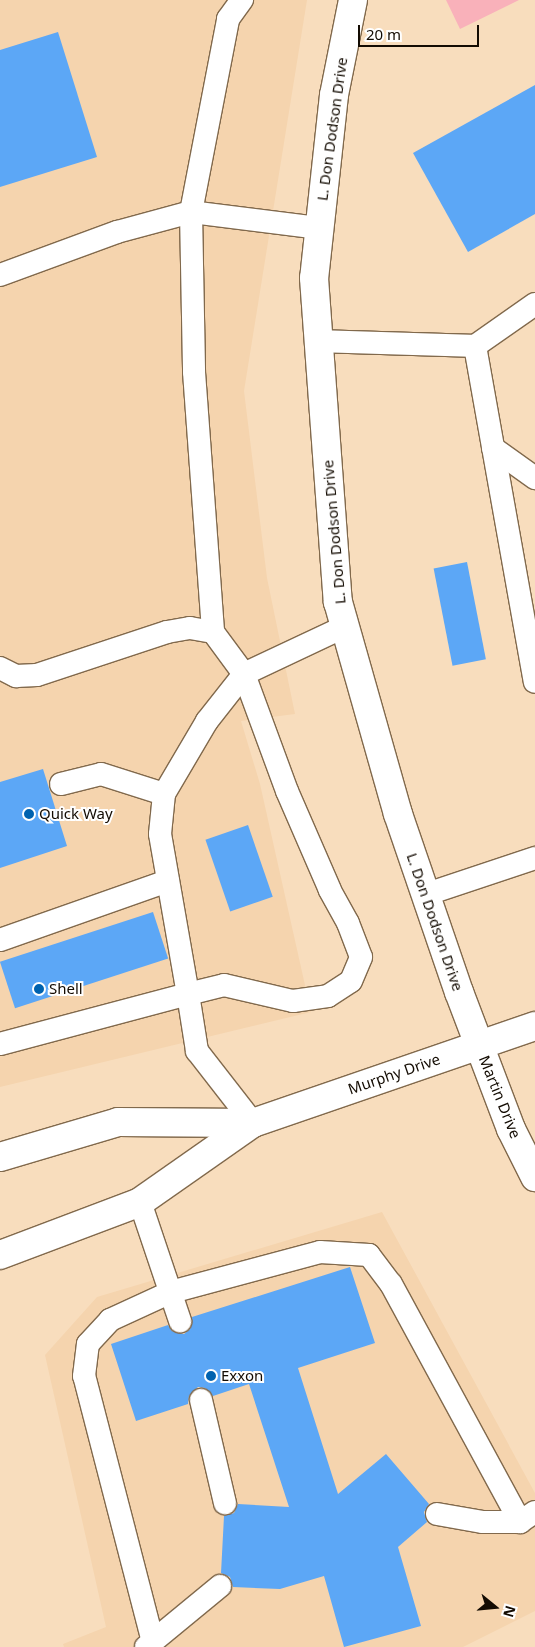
<!DOCTYPE html>
<style>
body{margin:0}
#map{position:relative;width:535px;height:1647px;overflow:hidden;background:#f8ddbd;font-family:"Noto Sans",sans-serif}
div>[style]{position:absolute}
.built>*{inset:0;background:#f5d4ae}
.green>*{inset:0;background:#f9b1ba}
.building>*{inset:0;background:#5ca7f6;transform-origin:0 0}
.roads{filter:drop-shadow(1px 0 #81694c) drop-shadow(-1px 0 #81694c) drop-shadow(0 1px #81694c) drop-shadow(0 -1px #81694c)}
.lane>*{height:22px;margin:-11px;padding:0 11px;transform-origin:11px;border-radius:11px;background:#fff}
.secondary>*{height:28px;margin:-14px;padding:0 14px;transform-origin:14px;border-radius:14px;background:#fff}
.dots>*{width:14px;height:14px;translate:-50% -50%;box-sizing:border-box;border:2px solid #fff;border-radius:50%}
span{translate:-50% -50%;white-space:nowrap;text-align:center;line-height:1.15;-webkit-text-stroke:4px #fff;paint-order:stroke}
.street-label{font-size:15px;color:#130b02}
.poi-label{font-size:15px;color:#130b02}
.left{translate:0 -50%;text-align:left}
.north{position:absolute;left:470px;top:1582px;width:50px;height:50px;-webkit-text-stroke:4px #fff;paint-order:stroke;rotate:107deg;font-size:14px;font-weight:700;line-height:20px;text-align:center;color:#130b02}
.north::after{content:'';display:block;margin:auto;width:18px;height:22px;background:#130b02;clip-path:polygon(50% 0,100% 100%,50% 72%,0 100%)}
.scale{position:absolute;left:358px;top:25px;width:121px;height:22px;box-sizing:border-box;border:2px solid #130b02;border-top:0;padding-left:6px;font-size:15px;line-height:18px;white-space:nowrap;color:#130b02;-webkit-text-stroke:4px #fff;paint-order:stroke}
</style>
<div id="map">
<div class="built">
<div style="clip-path:polygon(0 0,307px 0,244px 391px,267px 578px,295px 714px,241px 721px,260px 784px,311px 1012px,0 1087px)"></div>
<div style="clip-path:polygon(382px 1212px,535px 1493px,535px 1611px,463px 1647px,64px 1647px,63px 1644px,106px 1627px,45px 1355px,97px 1297px)"></div>
</div>
<div class="green">
<div style="clip-path:polygon(446px 0,519px 0,460px 29px)"></div>
</div>
<div class="building">
<div style="clip-path:polygon(58px 32px,97px 157px,0 187px,0 50px)"></div>
<div style="clip-path:polygon(535px 85px,535px 214px,468px 252px,413px 153px)"></div>
<div style="left:467px;top:562px;width:99px;height:34px;rotate:79deg"></div>
<div style="clip-path:polygon(43px 769px,67px 846px,0 868px,0 782px)"></div>
<div style="left:248px;top:825px;width:76px;height:45px;rotate:71deg"></div>
<div style="left:153px;top:912px;width:49px;height:161px;rotate:72deg"></div>
<div style="clip-path:polygon(350px 1267px,375px 1343px,298px 1368px,338px 1494px,386px 1454px,429px 1504px,424px 1512px,427px 1522px,398px 1547px,421px 1626px,344px 1647px,324px 1576px,280px 1589px,233px 1587px,230px 1577px,221px 1573px,224px 1516px,234px 1513px,238px 1504px,289px 1507px,249px 1384px,213px 1396px,205px 1388px,198px 1387px,189px 1396px,188px 1404px,136px 1421px,111px 1344px,168px 1325px,172px 1331px,184px 1334px,190px 1329px,192px 1317px)"></div>
</div>
<div class="roads">
<div class="lane">
<div style="left:319px;top:228px;width:129px;rotate:-172.9deg"></div>
<div style="left:191px;top:212px;width:160px;rotate:88.9deg"></div>
<div style="left:194px;top:372px;width:261px;rotate:85.8deg"></div>
<div style="left:213px;top:632px;width:52px;rotate:53.6deg"></div>
<div style="left:244px;top:674px;width:110px;rotate:-25.2deg"></div>
<div style="left:0;top:275px;width:125px;rotate:-20.2deg"></div>
<div style="left:117px;top:232px;width:77px;rotate:-15.1deg"></div>
<div style="left:191px;top:212px;width:197px;rotate:-79.1deg"></div>
<div style="left:228px;top:19px;width:24px;rotate:-54deg"></div>
<div style="left:319px;top:341px;width:156px;rotate:1.8deg"></div>
<div style="left:475px;top:346px;width:341px;rotate:79.9deg"></div>
<div style="left:475px;top:346px;width:73px;rotate:-35deg"></div>
<div style="left:493px;top:448px;width:52px;rotate:35.5deg"></div>
<div style="left:0;top:668px;width:18px;rotate:27deg"></div>
<div style="left:16px;top:676px;width:21px;rotate:-3deg"></div>
<div style="left:37px;top:675px;width:137px;rotate:-18.3deg"></div>
<div style="left:167px;top:632px;width:23px;rotate:-10deg"></div>
<div style="left:190px;top:628px;width:23px;rotate:10deg"></div>
<div style="left:61px;top:784px;width:41px;rotate:-14deg"></div>
<div style="left:101px;top:774px;width:66px;rotate:17.6deg"></div>
<div style="left:427px;top:894px;width:114px;rotate:-18.4deg"></div>
<div style="left:0;top:940px;width:178px;rotate:-19.4deg"></div>
<div style="left:0;top:1044px;width:195px;rotate:-14.9deg"></div>
<div style="left:188px;top:994px;width:37px;rotate:-14deg"></div>
<div style="left:224px;top:985px;width:71px;rotate:13.1deg"></div>
<div style="left:293px;top:1001px;width:35px;rotate:-8deg"></div>
<div style="left:328px;top:996px;width:27px;rotate:-33deg"></div>
<div style="left:351px;top:981px;width:26px;rotate:-67deg"></div>
<div style="left:361px;top:957px;width:36px;rotate:-111deg"></div>
<div style="left:348px;top:923px;width:38px;rotate:-119deg"></div>
<div style="left:330px;top:890px;width:108px;rotate:-113.5deg"></div>
<div style="left:287px;top:791px;width:125px;rotate:-110.2deg"></div>
<div style="left:244px;top:674px;width:60px;rotate:128.2deg"></div>
<div style="left:207px;top:721px;width:85px;rotate:120.5deg"></div>
<div style="left:164px;top:794px;width:40px;rotate:95.7deg"></div>
<div style="left:160px;top:834px;width:162px;rotate:80.1deg"></div>
<div style="left:188px;top:994px;width:58px;rotate:81deg"></div>
<div style="left:197px;top:1051px;width:91px;rotate:52.1deg"></div>
<div style="left:140px;top:1202px;width:126px;rotate:71.4deg"></div>
<div style="left:201px;top:1400px;width:106px;rotate:76.9deg"></div>
<div style="left:437px;top:1514px;width:47px;rotate:9.9deg"></div>
<div style="left:483px;top:1522px;width:37px"></div>
<div style="left:520px;top:1522px;width:18px;rotate:-34deg"></div>
<div style="left:153px;top:1642px;width:275px;rotate:-104.5deg"></div>
<div style="left:84px;top:1376px;width:32px;rotate:-83deg"></div>
<div style="left:88px;top:1344px;width:33px;rotate:-47deg"></div>
<div style="left:110px;top:1320px;width:67px;rotate:-24.7deg"></div>
<div style="left:171px;top:1292px;width:154px;rotate:-15deg"></div>
<div style="left:320px;top:1252px;width:49px;rotate:3.5deg"></div>
<div style="left:369px;top:1255px;width:36px;rotate:53deg"></div>
<div style="left:391px;top:1284px;width:271px;rotate:61.5deg"></div>
<div style="left:146px;top:1647px;width:96px;rotate:-39.5deg"></div>
</div>
<div class="secondary">
<div style="left:353px;top:0;width:97px;rotate:101.3deg"></div>
<div style="left:334px;top:95px;width:184px;rotate:96.2deg"></div>
<div style="left:314px;top:278px;width:325px;rotate:85.8deg"></div>
<div style="left:338px;top:602px;width:220px;rotate:74.2deg"></div>
<div style="left:398px;top:814px;width:188px;rotate:71.1deg"></div>
<div style="left:459px;top:992px;width:147px;rotate:69.2deg"></div>
<div style="left:511px;top:1129px;width:54px;rotate:63.4deg"></div>
<div style="left:0;top:1157px;width:123px;rotate:-16.5deg"></div>
<div style="left:118px;top:1122px;width:135px;rotate:0.4deg"></div>
<div style="left:0;top:1255px;width:150px;rotate:-20.7deg"></div>
<div style="left:140px;top:1202px;width:138px;rotate:-35deg"></div>
<div style="left:253px;top:1123px;width:298px;rotate:-19deg"></div>
</div>
</div>
<div class="dots">
<div style="left:29px;top:814px;background:#0062af"></div>
<div style="left:39px;top:989px;background:#0062af"></div>
<div style="left:211px;top:1376px;background:#0062af"></div>
</div>
<div class="street-label">
<span style="left:332px;top:129px;rotate:-82deg">L. Don Dodson Drive</span>
<span style="left:334px;top:532px;rotate:-95deg">L. Don Dodson Drive</span>
<span style="left:435px;top:922px;rotate:71deg">L. Don Dodson Drive</span>
<span style="left:394px;top:1074px;rotate:-19deg">Murphy Drive</span>
<span style="left:500px;top:1097px;rotate:68deg">Martin Drive</span>
</div>
<div class="poi-label">
<span class="left" style="left:39px;top:814px">Quick Way</span>
<span class="left" style="left:49px;top:989px">Shell</span>
<span class="left" style="left:221px;top:1376px">Exxon</span>
</div>
<div class="north">N</div>
<div class="scale">20 m</div>
</div>
